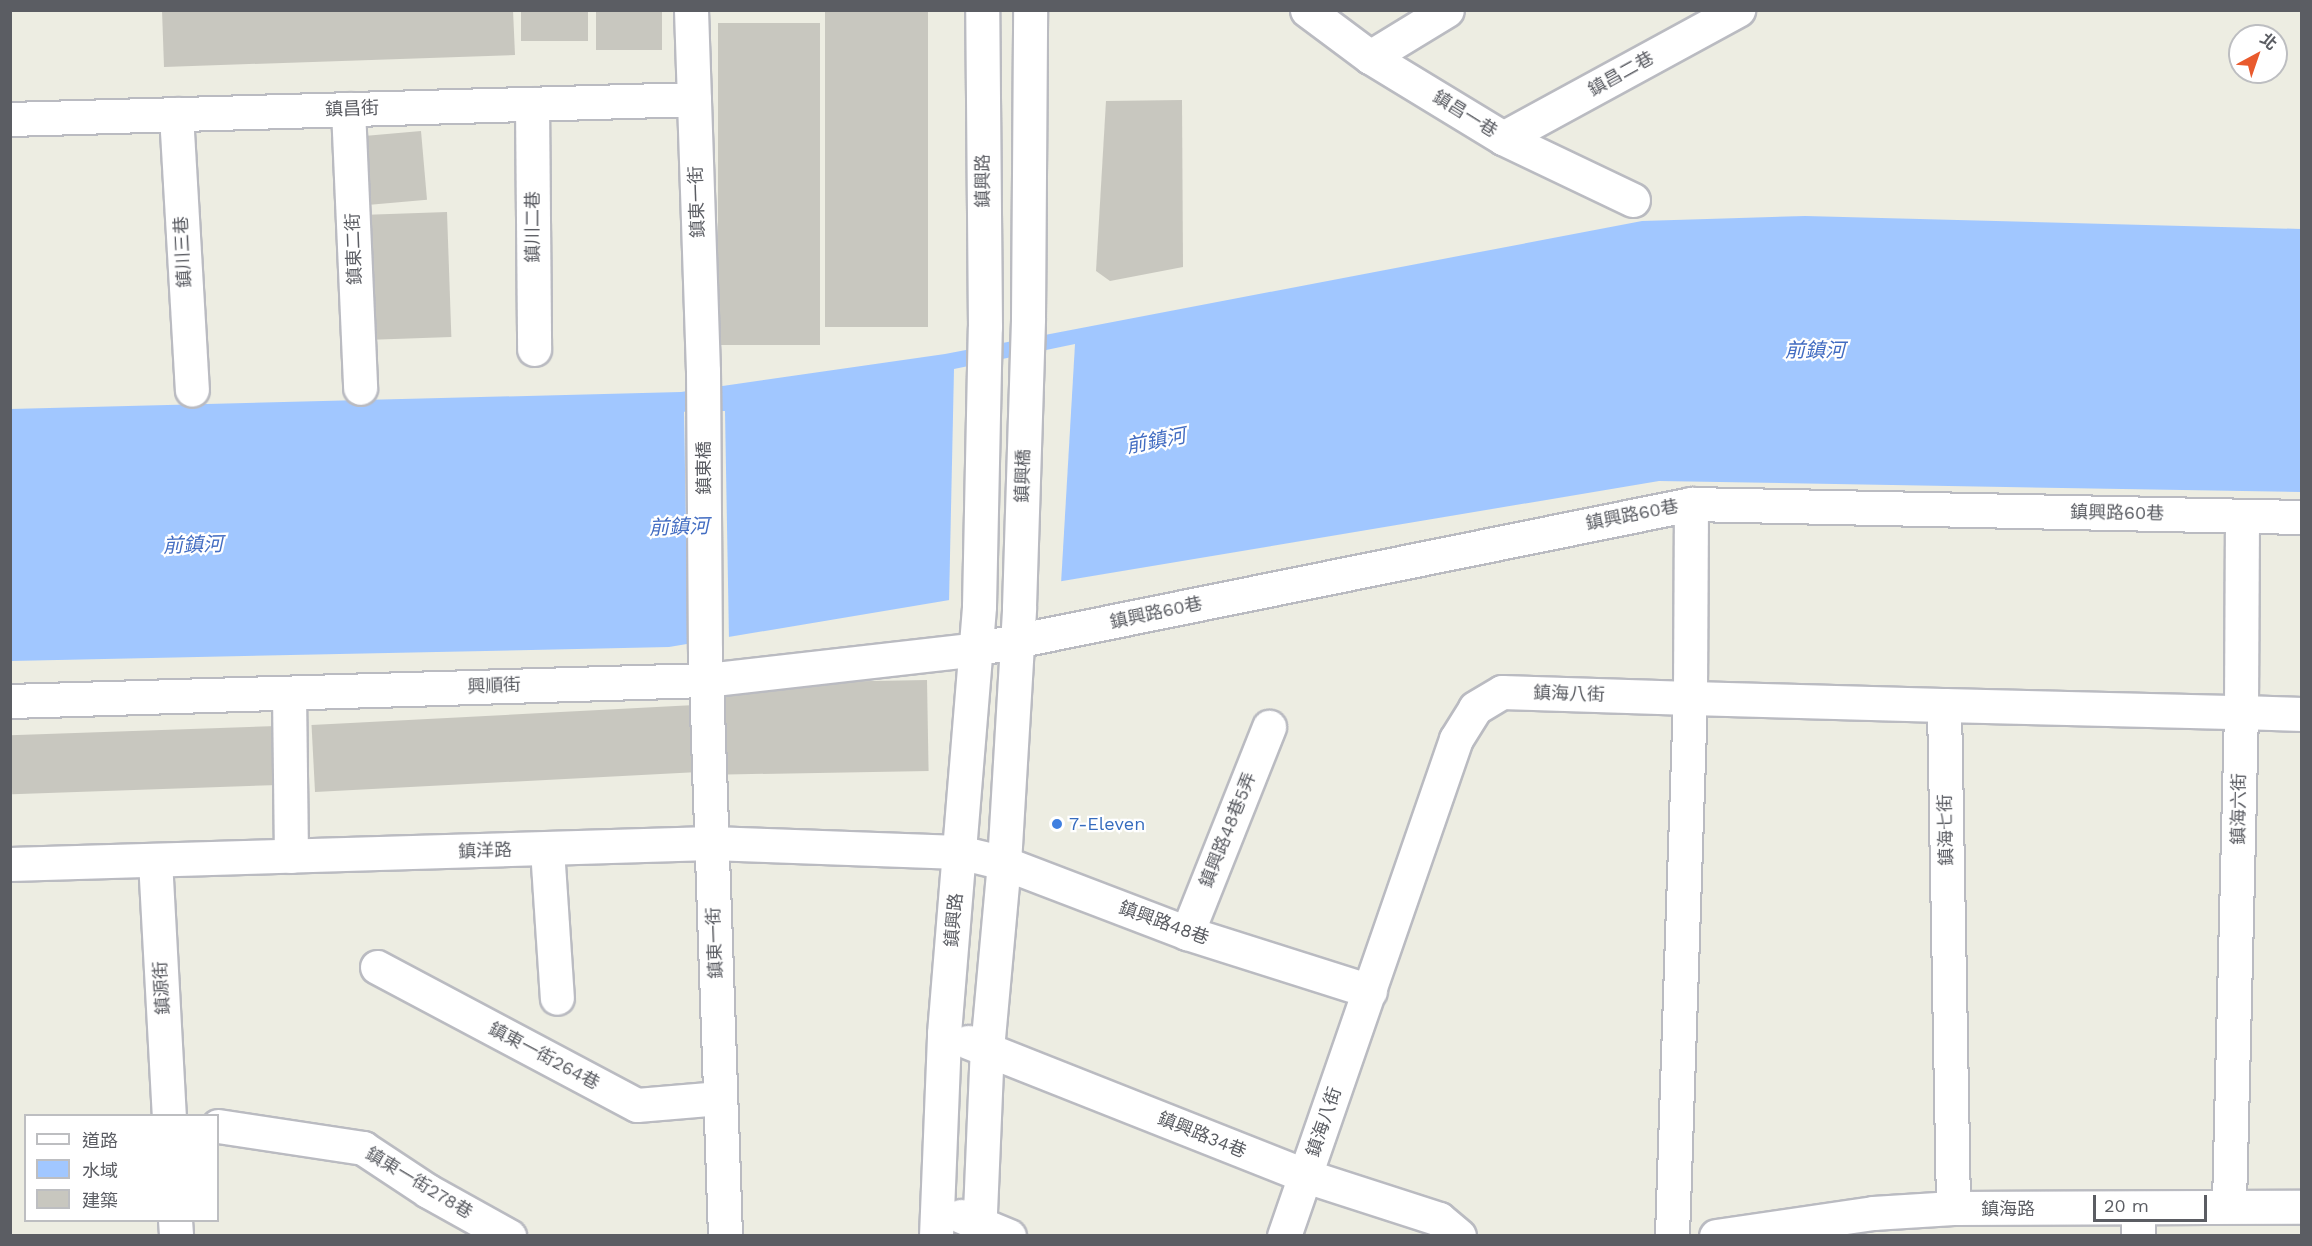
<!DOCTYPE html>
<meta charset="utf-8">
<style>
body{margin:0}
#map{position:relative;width:2312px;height:1246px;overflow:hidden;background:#edede2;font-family:"Work Sans","Noto Sans TC",sans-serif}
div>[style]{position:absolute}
.water>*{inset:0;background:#a1c7ff}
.pier>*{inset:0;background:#edede2;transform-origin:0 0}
.building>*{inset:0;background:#c8c7bf;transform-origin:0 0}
.roads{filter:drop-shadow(2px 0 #babbc1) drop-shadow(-2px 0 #babbc1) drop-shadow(0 2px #babbc1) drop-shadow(0 -2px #babbc1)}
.minor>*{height:33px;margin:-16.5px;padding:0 16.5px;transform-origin:16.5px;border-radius:16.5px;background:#fff}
.dots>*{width:16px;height:16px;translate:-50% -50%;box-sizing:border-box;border:3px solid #fff;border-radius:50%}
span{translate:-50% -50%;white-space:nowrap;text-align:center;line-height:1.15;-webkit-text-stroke:4.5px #fff;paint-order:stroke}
.street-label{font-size:18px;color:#5b5d63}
.shop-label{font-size:18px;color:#366cbe}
.left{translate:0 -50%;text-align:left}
.water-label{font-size:20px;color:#436dc2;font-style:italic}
.frame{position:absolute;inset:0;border:12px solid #5b5d63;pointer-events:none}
.legend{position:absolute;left:24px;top:1114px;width:195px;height:108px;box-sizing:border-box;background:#fff;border:2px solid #bdbec1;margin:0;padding:8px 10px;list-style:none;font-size:18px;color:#5b5d63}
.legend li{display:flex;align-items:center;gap:12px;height:30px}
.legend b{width:30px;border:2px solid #bdbec1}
.north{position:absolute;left:2228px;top:24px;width:60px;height:60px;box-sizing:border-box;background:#fff;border:2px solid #bdbec1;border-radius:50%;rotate:40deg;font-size:16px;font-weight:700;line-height:24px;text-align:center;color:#5b5d63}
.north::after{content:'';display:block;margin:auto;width:21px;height:27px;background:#e95a2d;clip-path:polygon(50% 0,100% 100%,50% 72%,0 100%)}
.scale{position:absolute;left:2093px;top:1195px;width:114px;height:27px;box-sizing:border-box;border:3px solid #5b5d63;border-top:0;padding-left:8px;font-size:18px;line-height:21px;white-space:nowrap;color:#5b5d63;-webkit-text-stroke:4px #fff;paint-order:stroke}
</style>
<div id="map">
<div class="water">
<div style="clip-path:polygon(1805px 216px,2301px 229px,2301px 492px,1659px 481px,669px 647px,11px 661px,10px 409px,681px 392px,945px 354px,1642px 221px)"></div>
</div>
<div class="pier">
<div style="clip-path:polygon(1075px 344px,1061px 584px,949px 603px,954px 369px)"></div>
<div style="left:725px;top:411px;width:229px;height:41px;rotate:89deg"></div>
</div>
<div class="building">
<div style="clip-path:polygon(162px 10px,513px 10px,515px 55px,164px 67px)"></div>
<div style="left:521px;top:10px;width:67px;height:31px"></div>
<div style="left:596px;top:10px;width:66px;height:40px"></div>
<div style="left:825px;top:10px;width:103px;height:317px"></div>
<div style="left:718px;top:23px;width:102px;height:322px"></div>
<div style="clip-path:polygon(1182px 100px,1183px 267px,1110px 281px,1096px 271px,1106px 101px)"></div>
<div style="left:421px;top:131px;width:69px;height:57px;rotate:85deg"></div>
<div style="left:447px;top:212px;width:125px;height:79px;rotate:88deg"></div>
<div style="left:927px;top:680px;width:91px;height:202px;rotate:89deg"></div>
<div style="left:695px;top:705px;width:67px;height:384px;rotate:87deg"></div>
<div style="left:277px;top:726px;width:59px;height:267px;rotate:88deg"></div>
</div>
<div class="roads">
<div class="minor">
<div style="left:691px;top:10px;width:361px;rotate:88.1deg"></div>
<div style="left:703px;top:371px;width:280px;rotate:89.6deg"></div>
<div style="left:705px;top:651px;width:585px;rotate:88.04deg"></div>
<div style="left:1307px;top:10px;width:79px;rotate:36.7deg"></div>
<div style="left:1370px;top:57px;width:156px;rotate:31.3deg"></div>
<div style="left:1503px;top:138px;width:144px;rotate:25.5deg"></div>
<div style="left:1370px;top:57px;width:90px;rotate:-31.4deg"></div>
<div style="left:532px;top:104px;width:245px;rotate:89.5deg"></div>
<div style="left:348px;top:109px;width:279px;rotate:87.5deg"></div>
<div style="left:176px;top:114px;width:276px;rotate:86.7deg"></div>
<div style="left:10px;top:119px;width:684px;rotate:-1.67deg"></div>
<div style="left:1503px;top:138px;width:268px;rotate:-28.6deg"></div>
<div style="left:1691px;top:504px;width:194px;rotate:90.3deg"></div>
<div style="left:1690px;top:698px;width:254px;rotate:1.6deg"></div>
<div style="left:1944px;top:705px;width:503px;rotate:88.97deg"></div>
<div style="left:2242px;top:516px;width:196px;rotate:90.3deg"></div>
<div style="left:2241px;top:712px;width:61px;rotate:1.9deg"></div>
<div style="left:289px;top:693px;width:163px;rotate:89.3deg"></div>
<div style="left:10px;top:701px;width:696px;rotate:-1.73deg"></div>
<div style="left:706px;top:680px;width:272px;rotate:-6.5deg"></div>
<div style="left:976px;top:649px;width:730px;rotate:-11.46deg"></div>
<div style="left:1691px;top:504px;width:611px;rotate:1.22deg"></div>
<div style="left:1944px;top:705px;width:297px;rotate:1.4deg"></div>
<div style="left:2241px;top:712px;width:492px;rotate:91.4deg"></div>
<div style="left:547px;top:849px;width:149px;rotate:86.2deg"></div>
<div style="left:155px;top:860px;width:256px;rotate:86.9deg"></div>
<div style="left:10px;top:864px;width:701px;rotate:-1.72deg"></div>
<div style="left:711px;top:843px;width:248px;rotate:2.1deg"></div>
<div style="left:959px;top:852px;width:46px;rotate:13.7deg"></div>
<div style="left:1004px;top:863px;width:196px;rotate:20.9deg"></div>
<div style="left:1187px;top:933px;width:192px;rotate:17.6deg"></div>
<div style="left:1187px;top:933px;width:222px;rotate:-68.3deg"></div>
<div style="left:377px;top:967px;width:294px;rotate:28deg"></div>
<div style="left:637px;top:1105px;width:83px;rotate:-4.8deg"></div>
<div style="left:968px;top:1042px;width:364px;rotate:21.6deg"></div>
<div style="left:1306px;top:1176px;width:140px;rotate:17.9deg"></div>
<div style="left:1439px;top:1219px;width:26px;rotate:40deg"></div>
<div style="left:218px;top:1126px;width:147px;rotate:8.6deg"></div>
<div style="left:363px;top:1148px;width:78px;rotate:33.5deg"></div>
<div style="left:428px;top:1191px;width:93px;rotate:29.1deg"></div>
<div style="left:2138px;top:1208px;width:28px;rotate:90deg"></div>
<div style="left:961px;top:1216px;width:52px;rotate:22.6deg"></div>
<div style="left:175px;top:1220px;width:16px;rotate:86deg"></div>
<div style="left:936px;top:1236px;width:203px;rotate:-87.7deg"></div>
<div style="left:944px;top:1033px;width:428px;rotate:-85.3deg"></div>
<div style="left:979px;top:606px;width:279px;rotate:-88.8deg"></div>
<div style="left:985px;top:327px;width:317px;rotate:-90.5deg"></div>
<div style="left:979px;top:1236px;width:187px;rotate:-87.6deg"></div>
<div style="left:987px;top:1049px;width:187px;rotate:-84.8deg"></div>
<div style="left:1004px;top:863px;width:256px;rotate:-86.6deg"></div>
<div style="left:1019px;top:607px;width:289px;rotate:-88.2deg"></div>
<div style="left:1028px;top:318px;width:308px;rotate:-89.6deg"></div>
<div style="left:1284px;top:1236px;width:526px;rotate:-70.91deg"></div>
<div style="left:1456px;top:739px;width:36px;rotate:-58deg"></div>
<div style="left:1475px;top:708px;width:31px;rotate:-31deg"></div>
<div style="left:1502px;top:692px;width:188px;rotate:1.8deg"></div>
<div style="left:1690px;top:698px;width:538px;rotate:91.92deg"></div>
<div style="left:1716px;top:1236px;width:159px;rotate:-8.3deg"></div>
<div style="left:1873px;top:1213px;width:80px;rotate:-3.6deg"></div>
<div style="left:1953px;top:1208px;width:349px;rotate:-0.2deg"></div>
</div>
</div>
<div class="dots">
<div style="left:1057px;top:824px;background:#3f7fe0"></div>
</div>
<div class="street-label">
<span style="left:1621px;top:74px;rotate:-29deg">鎮昌二巷</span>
<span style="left:352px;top:109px;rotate:-2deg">鎮昌街</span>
<span style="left:1465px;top:114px;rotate:32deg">鎮昌一巷</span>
<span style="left:983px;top:181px;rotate:-90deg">鎮興路</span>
<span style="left:697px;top:202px;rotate:-92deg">鎮東一街</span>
<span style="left:533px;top:227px;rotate:-90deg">鎮川二巷</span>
<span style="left:354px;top:249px;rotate:-92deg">鎮東二街</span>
<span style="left:183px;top:252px;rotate:-93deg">鎮川三巷</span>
<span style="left:704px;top:468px;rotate:-90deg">鎮東橋</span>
<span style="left:1023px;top:476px;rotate:-88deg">鎮興橋</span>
<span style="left:2117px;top:513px;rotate:1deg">鎮興路60巷</span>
<span style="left:1632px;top:515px;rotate:-11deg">鎮興路60巷</span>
<span style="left:1156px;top:613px;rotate:-12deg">鎮興路60巷</span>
<span style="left:494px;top:686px;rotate:-2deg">興順街</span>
<span style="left:1569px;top:694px;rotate:2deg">鎮海八街</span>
<span style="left:2239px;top:809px;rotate:-89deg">鎮海六街</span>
<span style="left:1228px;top:830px;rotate:-68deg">鎮興路48巷5弄</span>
<span style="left:1946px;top:830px;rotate:-91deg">鎮海七街</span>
<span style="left:485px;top:851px;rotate:-2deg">鎮洋路</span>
<span style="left:954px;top:920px;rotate:-85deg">鎮興路</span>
<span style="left:1164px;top:923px;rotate:20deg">鎮興路48巷</span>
<span style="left:715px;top:943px;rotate:-92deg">鎮東一街</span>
<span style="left:162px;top:988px;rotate:-93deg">鎮源街</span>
<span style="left:544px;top:1056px;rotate:28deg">鎮東一街264巷</span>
<span style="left:1324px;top:1122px;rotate:-71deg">鎮海八街</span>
<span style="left:1202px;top:1135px;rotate:22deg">鎮興路34巷</span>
<span style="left:419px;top:1183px;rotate:31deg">鎮東一街278巷</span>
<span style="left:2008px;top:1209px">鎮海路</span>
</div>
<div class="shop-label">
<span class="left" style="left:1069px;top:824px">7-Eleven</span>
</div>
<div class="water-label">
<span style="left:1815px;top:350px">前鎮河</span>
<span style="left:1156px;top:441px;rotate:-11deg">前鎮河</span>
<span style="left:679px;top:527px;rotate:-2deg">前鎮河</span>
<span style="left:193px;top:545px;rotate:-2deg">前鎮河</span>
</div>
<div class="frame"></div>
<ul class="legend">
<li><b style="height:8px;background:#fff"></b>道路</li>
<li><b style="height:16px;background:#a1c7ff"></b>水域</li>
<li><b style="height:16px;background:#c8c7bf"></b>建築</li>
</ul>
<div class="north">北</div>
<div class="scale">20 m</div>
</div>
